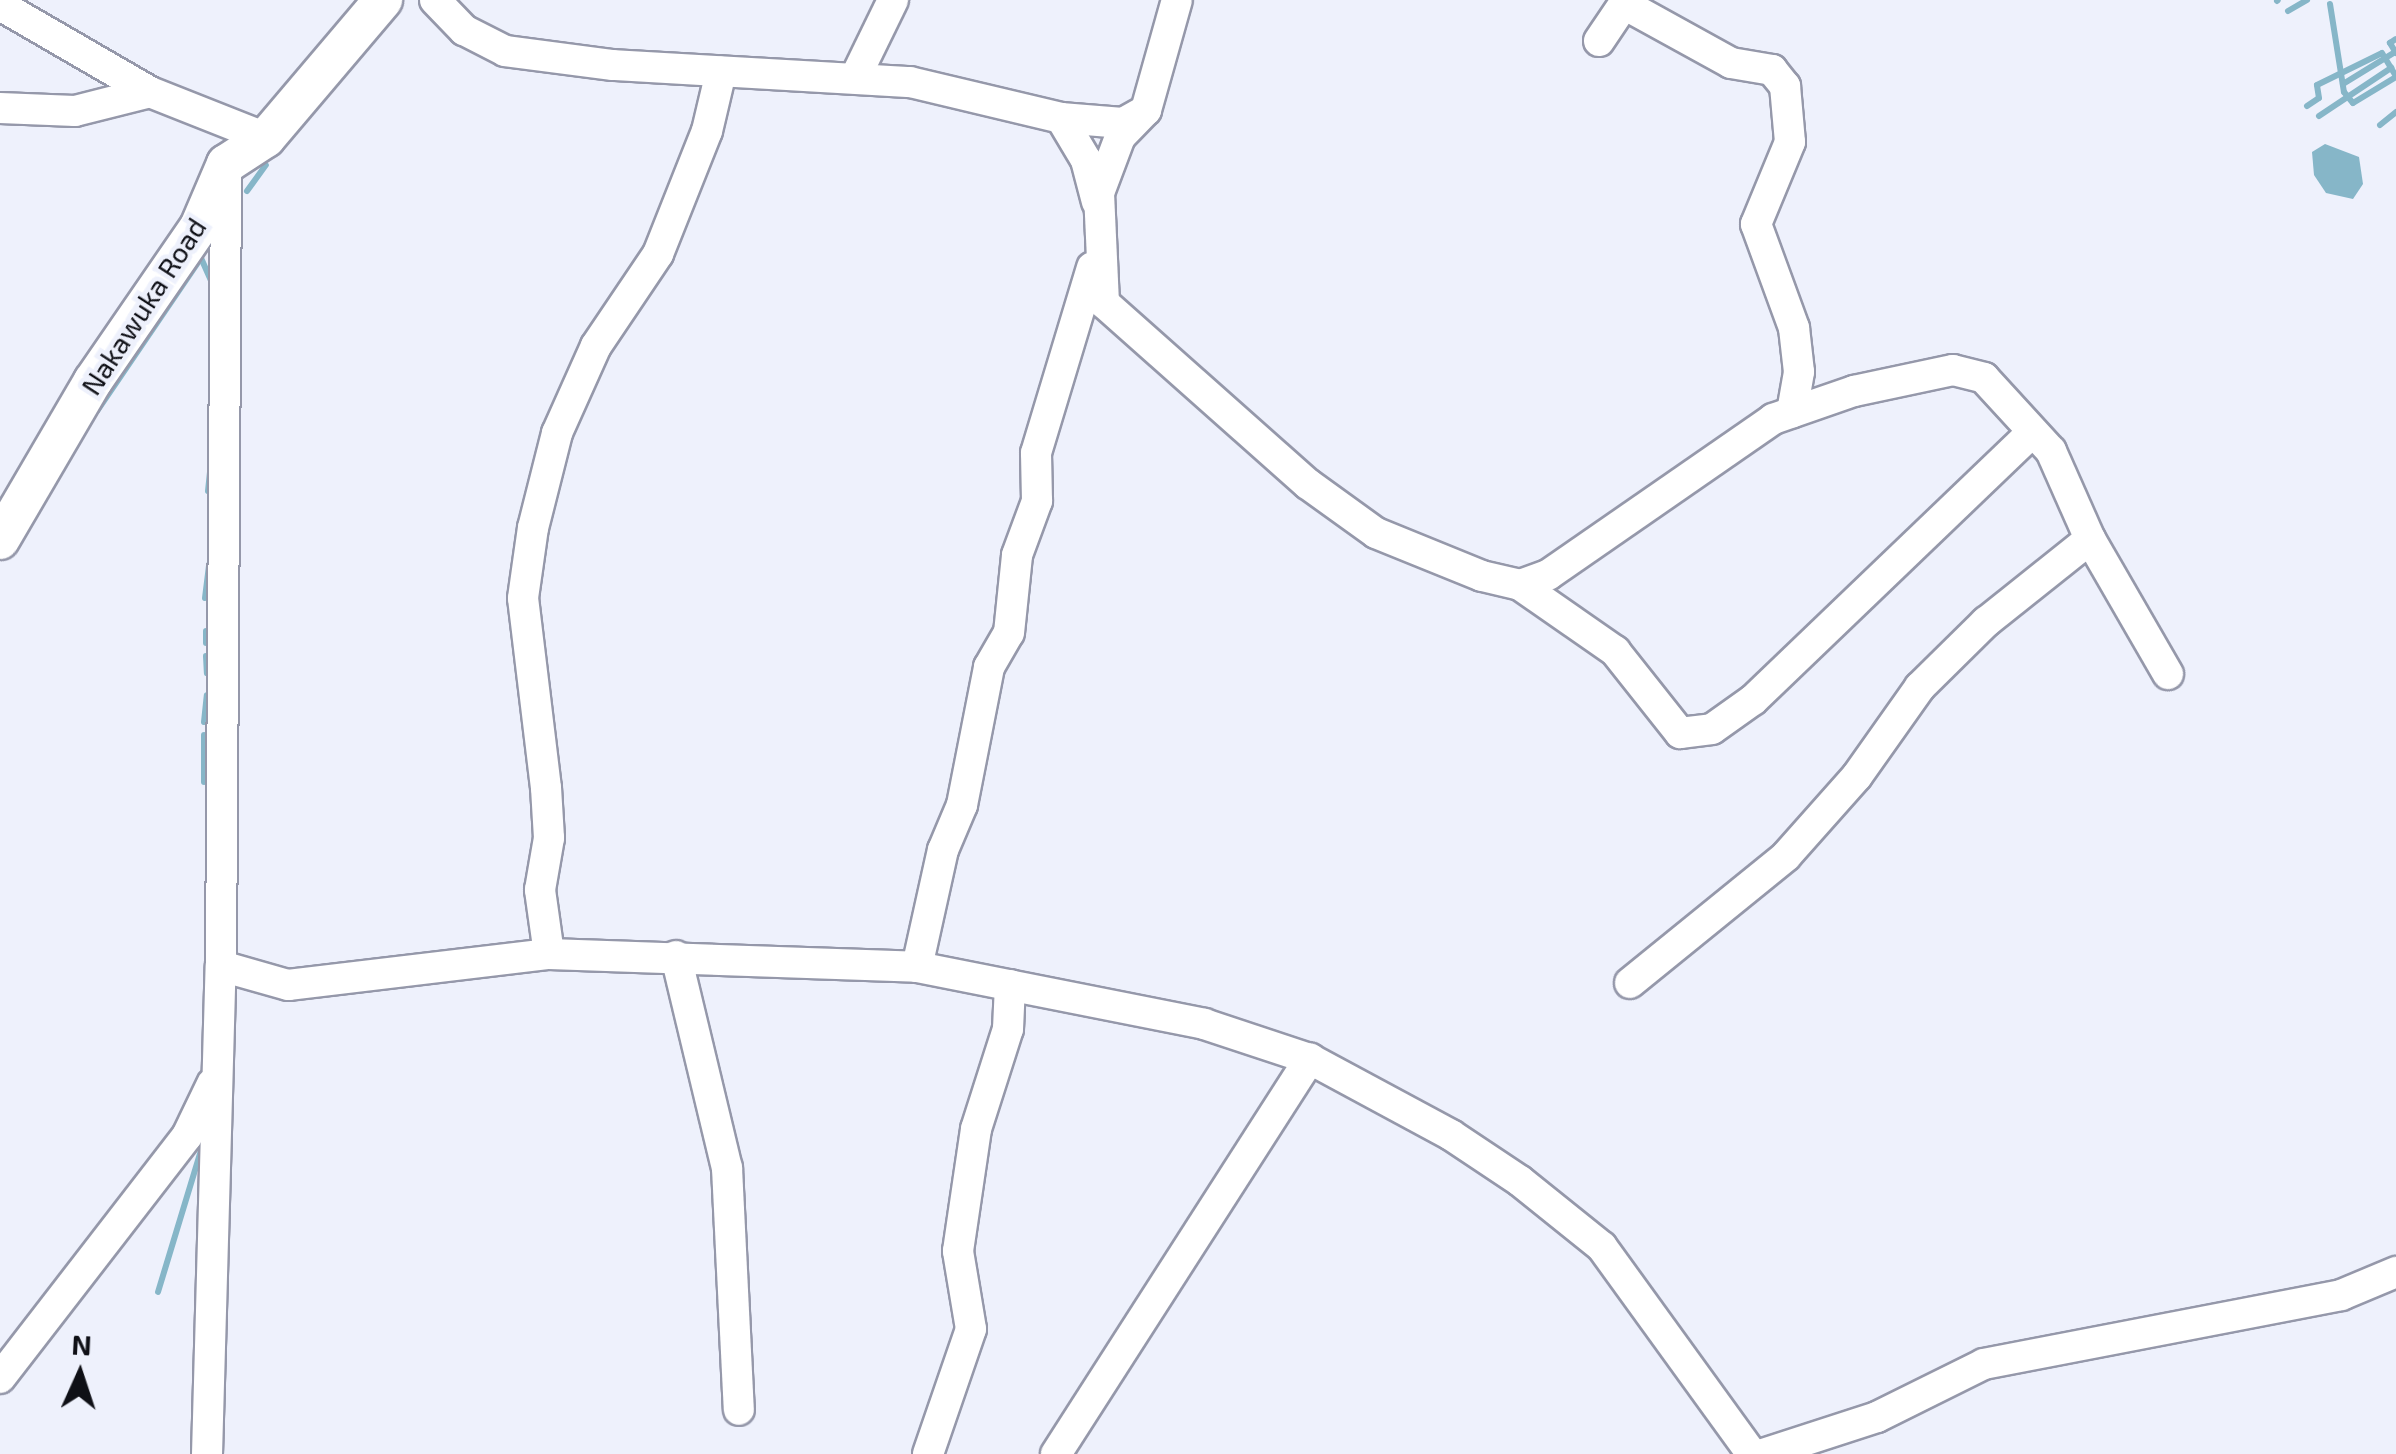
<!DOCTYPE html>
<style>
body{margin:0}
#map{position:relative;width:2396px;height:1454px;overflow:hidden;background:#eef1fc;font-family:"Exo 2",sans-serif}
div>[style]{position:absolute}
.water>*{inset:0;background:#86b6c8}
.stream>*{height:6px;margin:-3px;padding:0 3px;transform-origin:3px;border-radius:3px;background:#86b6c8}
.roads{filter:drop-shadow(2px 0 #9598aa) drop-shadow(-2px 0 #9598aa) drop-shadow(0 2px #9598aa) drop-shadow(0 -2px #9598aa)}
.minor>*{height:30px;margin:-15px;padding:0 15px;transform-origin:15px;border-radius:15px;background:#fff}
.major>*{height:38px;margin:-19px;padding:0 19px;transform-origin:19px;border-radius:19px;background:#fff}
span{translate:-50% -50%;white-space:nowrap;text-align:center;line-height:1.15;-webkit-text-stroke:9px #eef1fc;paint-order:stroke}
.street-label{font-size:28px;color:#0f1016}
.north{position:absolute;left:30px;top:1324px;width:100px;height:100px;-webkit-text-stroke:8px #eef1fc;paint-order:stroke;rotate:3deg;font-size:28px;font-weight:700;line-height:40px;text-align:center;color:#0f1016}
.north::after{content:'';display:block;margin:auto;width:35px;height:45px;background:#0f1016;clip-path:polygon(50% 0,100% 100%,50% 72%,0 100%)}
</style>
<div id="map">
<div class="water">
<div style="clip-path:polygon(2325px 144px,2359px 157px,2363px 184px,2353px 199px,2326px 193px,2314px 175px,2312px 152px)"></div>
</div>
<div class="stream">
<div style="left:2277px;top:1px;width:1px;rotate:-45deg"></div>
<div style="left:2330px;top:4px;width:89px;rotate:81deg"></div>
<div style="left:2344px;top:92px;width:14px;rotate:51deg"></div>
<div style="left:2353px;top:103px;width:50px;rotate:-31.2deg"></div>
<div style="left:2288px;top:11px;width:22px;rotate:-30deg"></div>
<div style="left:2396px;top:53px;width:12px;rotate:-121deg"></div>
<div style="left:2390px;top:43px;width:7px;rotate:-34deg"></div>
<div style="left:2343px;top:84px;width:61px;rotate:-31.6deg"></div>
<div style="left:2307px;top:106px;width:14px;rotate:-34deg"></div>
<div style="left:2319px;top:98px;width:13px;rotate:-99deg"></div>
<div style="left:2317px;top:85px;width:72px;rotate:-26.2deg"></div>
<div style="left:2382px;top:53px;width:26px;rotate:59deg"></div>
<div style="left:2319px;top:116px;width:87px;rotate:-33.7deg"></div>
<div style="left:2380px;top:125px;width:21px;rotate:-39deg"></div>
<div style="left:247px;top:191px;width:32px;rotate:-54deg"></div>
<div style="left:97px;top:411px;width:185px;rotate:-55.8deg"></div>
<div style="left:201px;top:258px;width:27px;rotate:66deg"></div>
<div style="left:208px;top:491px;width:19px;rotate:-84deg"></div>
<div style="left:205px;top:598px;width:34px;rotate:-83deg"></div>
<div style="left:206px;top:643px;width:12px;rotate:-90deg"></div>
<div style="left:206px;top:656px;width:17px;rotate:87deg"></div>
<div style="left:204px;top:722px;width:27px;rotate:-84deg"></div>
<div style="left:204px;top:782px;width:47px;rotate:-90deg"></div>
<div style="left:158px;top:1292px;width:155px;rotate:-73.1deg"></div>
</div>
<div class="roads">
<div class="minor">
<div style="left:435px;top:0;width:42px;rotate:46deg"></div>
<div style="left:464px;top:30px;width:46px;rotate:27.1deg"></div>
<div style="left:505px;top:51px;width:109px;rotate:7.4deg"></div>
<div style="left:613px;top:65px;width:297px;rotate:3.3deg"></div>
<div style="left:910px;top:82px;width:155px;rotate:13.4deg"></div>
<div style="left:1061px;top:118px;width:49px;rotate:59.2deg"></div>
<div style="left:1086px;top:160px;width:43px;rotate:75.3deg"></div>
<div style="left:0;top:5px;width:173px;rotate:30.1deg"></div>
<div style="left:150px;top:92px;width:125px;rotate:21.6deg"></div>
<div style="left:1599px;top:41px;width:45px;rotate:-56deg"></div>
<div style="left:1624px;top:4px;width:122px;rotate:28.9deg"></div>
<div style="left:1731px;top:63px;width:42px;rotate:9.7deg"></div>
<div style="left:1772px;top:70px;width:21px;rotate:51deg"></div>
<div style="left:1785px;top:86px;width:56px;rotate:84.9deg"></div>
<div style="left:1790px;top:142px;width:89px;rotate:112.5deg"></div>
<div style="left:1756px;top:224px;width:111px;rotate:69.9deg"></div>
<div style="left:1794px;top:328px;width:44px;rotate:83.5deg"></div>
<div style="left:1799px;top:372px;width:41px;rotate:99.9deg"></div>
<div style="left:855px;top:78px;width:87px;rotate:-64deg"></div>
<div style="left:0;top:108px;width:75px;rotate:2.3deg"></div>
<div style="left:75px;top:111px;width:77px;rotate:-14.2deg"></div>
<div style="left:1146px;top:110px;width:37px;rotate:134deg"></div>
<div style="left:1120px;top:137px;width:60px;rotate:110.6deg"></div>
<div style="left:1099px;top:193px;width:110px;rotate:87.4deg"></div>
<div style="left:1104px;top:303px;width:273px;rotate:41.6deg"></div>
<div style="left:1308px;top:484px;width:84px;rotate:35.8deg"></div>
<div style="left:1376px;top:533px;width:114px;rotate:22.1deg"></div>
<div style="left:1482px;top:576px;width:39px;rotate:13deg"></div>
<div style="left:1520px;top:585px;width:30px;rotate:-20deg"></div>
<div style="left:1548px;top:575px;width:274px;rotate:-34.7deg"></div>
<div style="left:1773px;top:419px;width:86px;rotate:-19.1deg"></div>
<div style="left:1854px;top:391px;width:101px;rotate:-12deg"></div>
<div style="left:1953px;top:370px;width:32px;rotate:14deg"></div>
<div style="left:1984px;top:378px;width:99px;rotate:47.5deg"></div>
<div style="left:2051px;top:451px;width:96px;rotate:66.1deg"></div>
<div style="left:2090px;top:539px;width:156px;rotate:60deg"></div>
<div style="left:1061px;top:118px;width:62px;rotate:4.6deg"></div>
<div style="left:1123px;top:123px;width:26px;rotate:-29deg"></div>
<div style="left:1146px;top:110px;width:114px;rotate:-74.3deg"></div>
<div style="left:1520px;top:585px;width:116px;rotate:34.8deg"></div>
<div style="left:1615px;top:651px;width:105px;rotate:51.6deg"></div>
<div style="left:1680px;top:733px;width:32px;rotate:-7deg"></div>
<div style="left:1712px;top:729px;width:50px;rotate:-35.3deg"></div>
<div style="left:1753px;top:700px;width:387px;rotate:-43.8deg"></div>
<div style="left:549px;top:954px;width:65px;rotate:-98deg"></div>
<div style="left:540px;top:890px;width:53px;rotate:-80.2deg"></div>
<div style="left:549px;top:838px;width:50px;rotate:-93.4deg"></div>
<div style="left:546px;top:788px;width:191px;rotate:-96.9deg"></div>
<div style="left:523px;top:598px;width:71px;rotate:-81.9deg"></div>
<div style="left:533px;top:528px;width:98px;rotate:-75.8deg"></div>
<div style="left:557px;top:433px;width:95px;rotate:-65.9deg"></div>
<div style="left:596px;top:346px;width:111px;rotate:-56deg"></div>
<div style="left:658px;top:254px;width:132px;rotate:-68.3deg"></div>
<div style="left:707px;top:131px;width:61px;rotate:-76.7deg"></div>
<div style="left:676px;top:956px;width:218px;rotate:76.5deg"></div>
<div style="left:727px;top:1168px;width:242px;rotate:87.2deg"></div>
<div style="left:221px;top:966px;width:70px;rotate:15.8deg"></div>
<div style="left:288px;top:985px;width:263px;rotate:-6.8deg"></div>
<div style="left:549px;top:954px;width:368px;rotate:2deg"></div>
<div style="left:917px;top:967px;width:293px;rotate:11.2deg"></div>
<div style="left:1204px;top:1024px;width:112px;rotate:18.3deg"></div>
<div style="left:1310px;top:1059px;width:160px;rotate:28.3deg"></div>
<div style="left:1451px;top:1135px;width:83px;rotate:33.7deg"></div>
<div style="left:1520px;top:1181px;width:105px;rotate:38.8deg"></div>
<div style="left:1602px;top:1247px;width:256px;rotate:54.1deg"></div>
<div style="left:917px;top:967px;width:120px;rotate:-77.5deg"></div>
<div style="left:943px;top:850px;width:49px;rotate:-67.1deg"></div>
<div style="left:962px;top:805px;width:141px;rotate:-78.9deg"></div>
<div style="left:989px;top:667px;width:39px;rotate:-60deg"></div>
<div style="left:1009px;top:633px;width:78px;rotate:-84.1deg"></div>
<div style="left:1017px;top:555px;width:58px;rotate:-69.7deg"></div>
<div style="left:1037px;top:501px;width:48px;rotate:-91.2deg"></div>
<div style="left:1036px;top:453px;width:194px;rotate:-73.2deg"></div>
<div style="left:1630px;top:983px;width:201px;rotate:-39.1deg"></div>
<div style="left:1786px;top:856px;width:107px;rotate:-48.4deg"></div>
<div style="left:1857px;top:776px;width:109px;rotate:-54.7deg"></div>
<div style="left:1920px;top:687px;width:93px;rotate:-44.6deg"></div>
<div style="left:1986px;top:622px;width:133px;rotate:-38.6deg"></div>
<div style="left:0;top:1378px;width:306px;rotate:-52.3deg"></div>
<div style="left:187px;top:1136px;width:58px;rotate:-64.3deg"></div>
<div style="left:207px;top:1454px;width:488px;rotate:-88.4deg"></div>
<div style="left:221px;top:966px;width:794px;rotate:-89.64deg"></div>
<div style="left:928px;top:1454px;width:132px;rotate:-71deg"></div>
<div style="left:971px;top:1329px;width:79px;rotate:-99.5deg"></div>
<div style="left:958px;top:1251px;width:123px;rotate:-81.6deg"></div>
<div style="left:976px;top:1129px;width:105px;rotate:-72.3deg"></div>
<div style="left:1008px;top:1029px;width:44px;rotate:-87.4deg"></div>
<div style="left:1056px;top:1454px;width:470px;rotate:-57.3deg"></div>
<div style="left:1763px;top:1454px;width:120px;rotate:-18deg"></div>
<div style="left:1877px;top:1417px;width:119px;rotate:-26.4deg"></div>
<div style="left:1984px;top:1364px;width:364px;rotate:-10.9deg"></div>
<div style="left:2341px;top:1295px;width:60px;rotate:-22.7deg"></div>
</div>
<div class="major">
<div style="left:0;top:540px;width:184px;rotate:-59.7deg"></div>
<div style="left:93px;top:381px;width:187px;rotate:-55.5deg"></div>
<div style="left:199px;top:227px;width:69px;rotate:-66.8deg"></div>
<div style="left:226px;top:164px;width:48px;rotate:-33deg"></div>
<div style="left:266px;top:138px;width:181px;rotate:-49.7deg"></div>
</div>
</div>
<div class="street-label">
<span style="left:143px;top:306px;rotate:-57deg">Nakawuka Road</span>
</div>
<div class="north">N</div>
</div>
